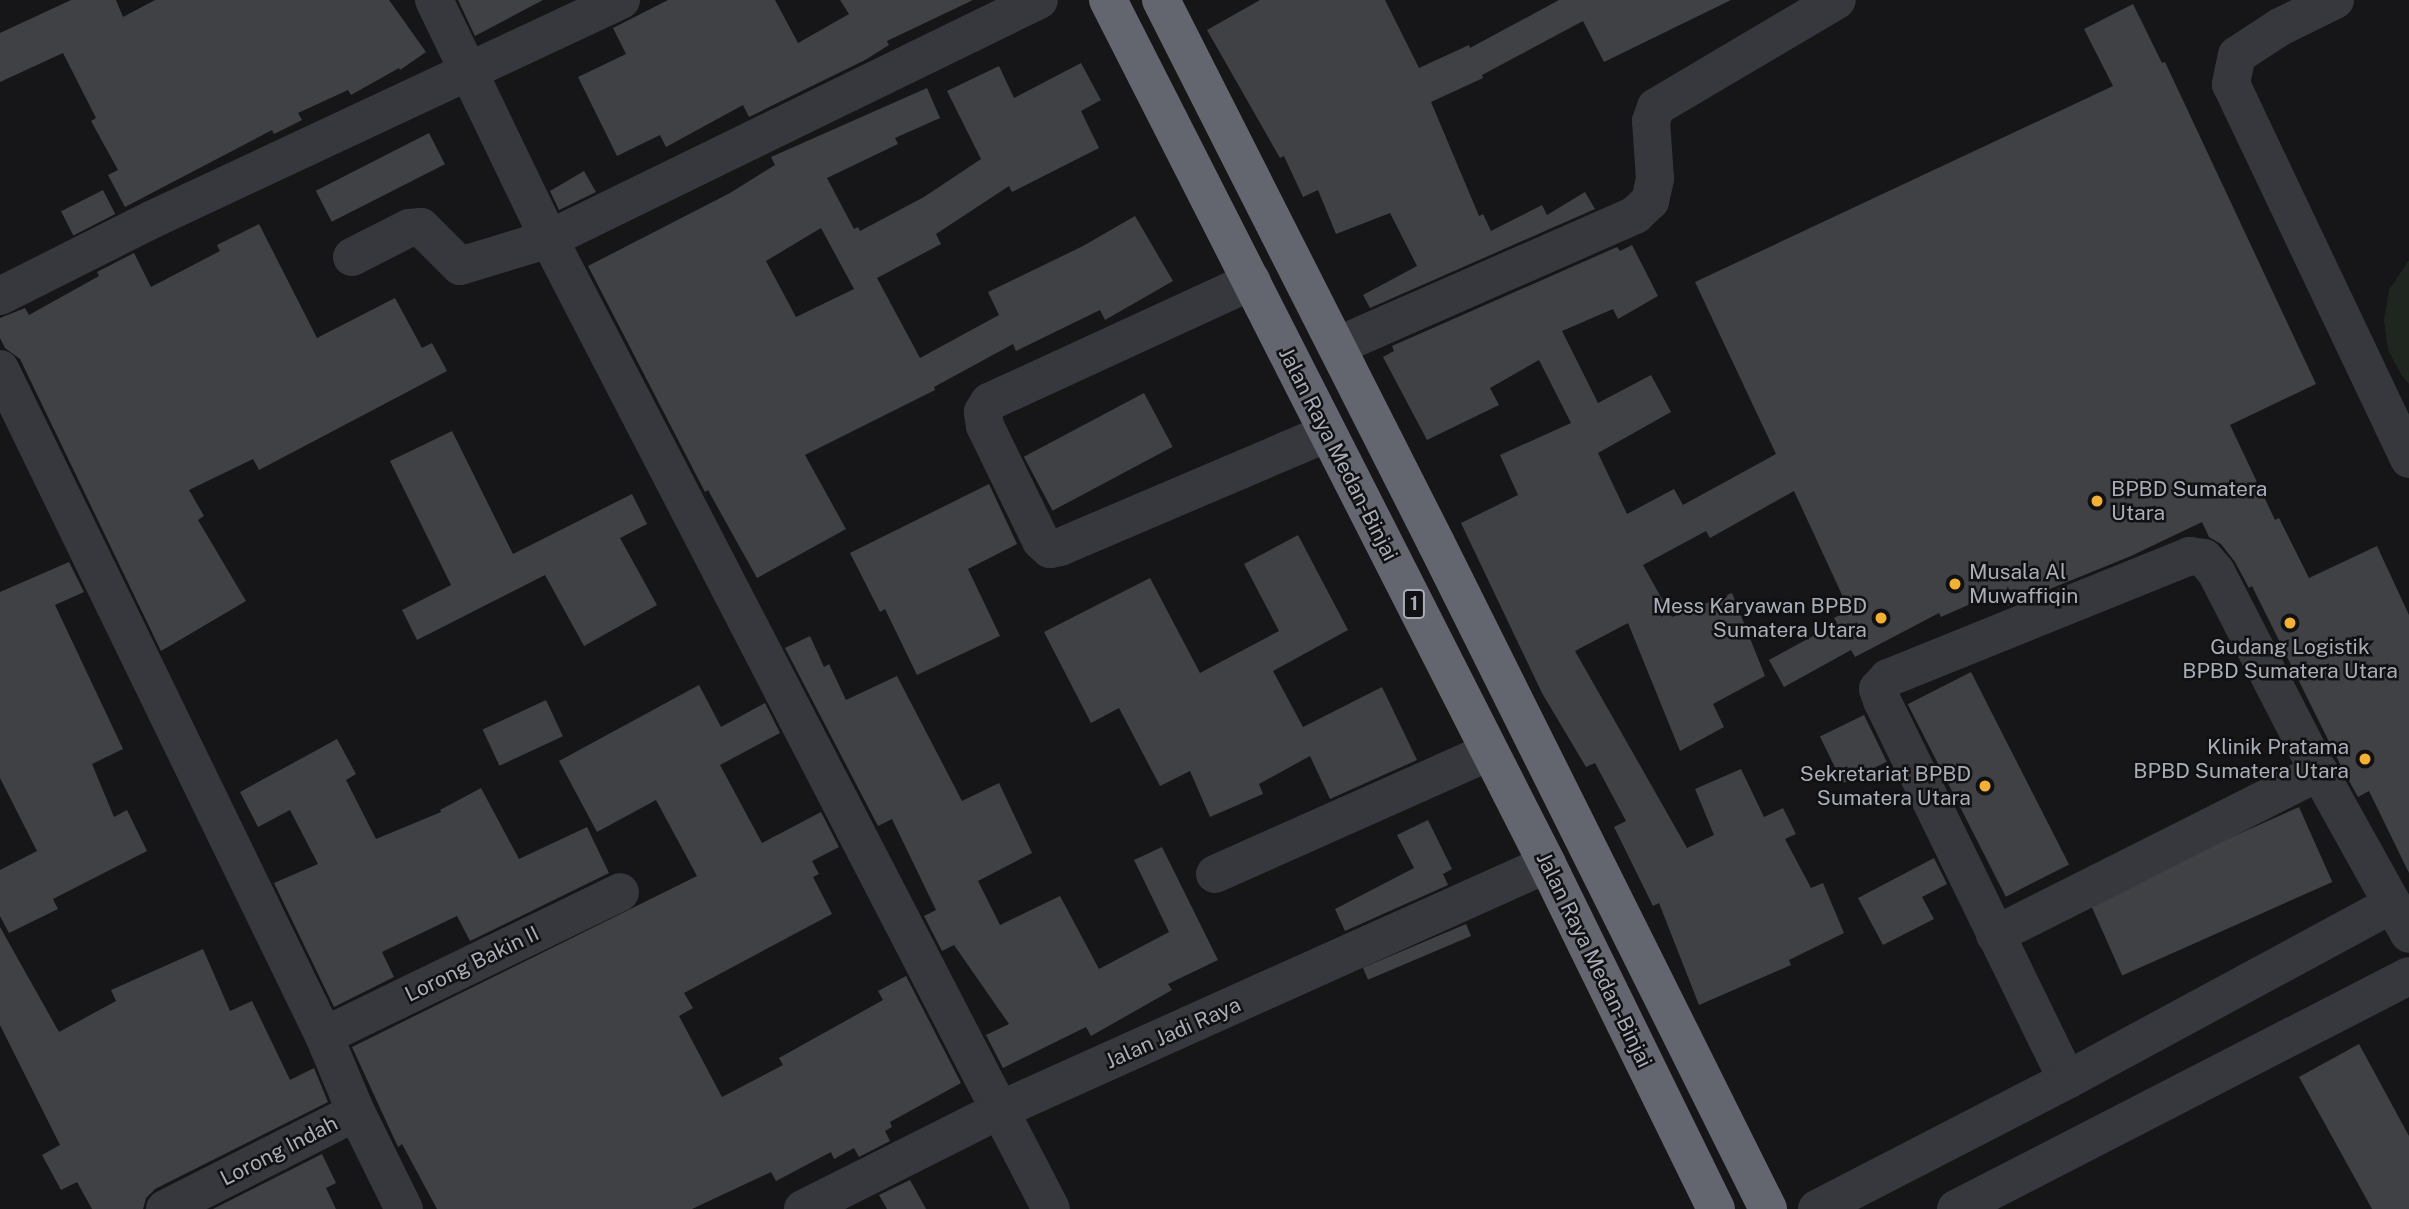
<!DOCTYPE html>
<style>
body{margin:0}
#map{position:relative;width:2409px;height:1209px;overflow:hidden;background:#161618;font-family:"Public Sans",sans-serif}
div>[style]{position:absolute}
.green>*{inset:0;background:#1e261f}
.building>*{inset:0;background:#404145;transform-origin:0 0}
.minor>*{height:38px;margin:-19px;padding:0 19px;transform-origin:19px;border-radius:19px;background:#37383d}
.highway>*{height:38px;margin:-19px;padding:0 19px;transform-origin:19px;border-radius:19px;background:#63666e}
.dots>*{width:19px;height:19px;translate:-50% -50%;box-sizing:border-box;border:4px solid #111113;border-radius:50%}
span{translate:-50% -50%;white-space:nowrap;text-align:center;line-height:1.15;-webkit-text-stroke:5px #111113;paint-order:stroke}
.shield-label span{padding:2px 5px;background:#111113;border:2px solid;border-radius:5px;-webkit-text-stroke-width:0}
.shield-label{font-size:19px;color:#a8adb8;font-weight:700}
.street-label{font-size:21px;color:#a8adb8}
.poi-label{font-size:21px;color:#a8adb8}
.left{translate:0 -50%;text-align:left}
.right{translate:-100% -50%;text-align:right}
</style>
<div id="map">
<div class="green">
<div style="clip-path:polygon(2409px 260px,2409px 384px,2402px 376px,2388px 350px,2384px 320px,2389px 290px)"></div>
</div>
<div class="building">
<div style="clip-path:polygon(71px 0,116px 0,123px 17px,155px 0,389px 0,426px 52px,400px 70px,399px 68px,351px 95px,348px 90px,298px 113px,302px 120px,274px 134px,272px 130px,125px 207px,108px 175px,118px 170px,91px 121px,96px 118px,63px 53px,0 82px,0 33px)"></div>
<div style="clip-path:polygon(458px 0,543px 0,475px 36px)"></div>
<div style="clip-path:polygon(668px 0,775px 0,798px 43px,849px 14px,840px 0,973px 0,887px 41px,889px 45px,865px 60px,749px 117px,743px 105px,666px 147px,660px 135px,617px 156px,578px 77px,626px 54px,613px 28px)"></div>
<div style="clip-path:polygon(1260px 0,1385px 0,1419px 68px,1469px 45px,1470px 48px,1559px 0,1731px 0,1604px 62px,1583px 21px,1482px 75px,1483px 78px,1431px 102px,1479px 216px,1483px 214px,1491px 231px,1542px 205px,1547px 215px,1585px 192px,1595px 209px,1370px 308px,1363px 295px,1417px 266px,1390px 213px,1336px 234px,1318px 190px,1303px 197px,1284px 156px,1280px 158px,1207px 30px)"></div>
<div style="clip-path:polygon(2133px 4px,2162px 63px,2165px 62px,2316px 384px,2230px 425px,2275px 520px,2279px 518px,2309px 578px,2377px 546px,2409px 615px,2409px 873px,2369px 791px,2358px 797px,2343px 770px,2252px 586px,2249px 588px,2235px 562px,2221px 544px,2209px 537px,2202px 522px,2131px 556px,2008px 606px,2000px 591px,1941px 617px,1939px 613px,1855px 657px,1851px 650px,1784px 687px,1769px 660px,1837px 623px,1834px 618px,1849px 610px,1794px 491px,1710px 538px,1706px 531px,1643px 565px,1672px 617px,1732px 593px,1765px 676px,1713px 704px,1724px 727px,1680px 751px,1628px 623px,1575px 651px,1687px 848px,1714px 835px,1695px 789px,1741px 769px,1764px 817px,1783px 808px,1796px 834px,1785px 839px,1811px 888px,1823px 883px,1844px 933px,1789px 960px,1791px 965px,1699px 1005px,1659px 903px,1653px 906px,1614px 827px,1626px 821px,1595px 763px,1586px 767px,1542px 693px,1461px 523px,1518px 495px,1500px 455px,1571px 423px,1539px 360px,1490px 388px,1499px 405px,1427px 440px,1383px 357px,1394px 351px,1392px 346px,1617px 247px,1620px 251px,1632px 245px,1658px 296px,1618px 319px,1613px 309px,1562px 331px,1598px 403px,1651px 375px,1671px 412px,1598px 453px,1627px 514px,1674px 489px,1683px 505px,1776px 454px,1695px 282px,2113px 86px,2084px 29px)"></div>
<div style="clip-path:polygon(evenodd,1081px 63px,1101px 100px,1081px 111px,1099px 148px,1012px 192px,1009px 186px,936px 234px,941px 244px,877px 278px,920px 358px,999px 315px,988px 292px,1083px 246px,1135px 216px,1173px 281px,1105px 320px,1100px 310px,1016px 351px,1013px 344px,934px 387px,935px 390px,805px 455px,846px 529px,757px 578px,708px 490px,705px 492px,588px 266px,730px 193px,775px 165px,771px 157px,927px 88px,940px 118px,895px 138px,898px 144px,827px 178px,854px 229px,858px 227px,860px 231px,924px 197px,981px 159px,947px 91px,999px 66px,1014px 98px,1081px 63px,821px 228px,854px 289px,796px 317px,766px 261px,821px 228px)"></div>
<div style="left:429px;top:133px;width:35px;height:127px;rotate:63deg"></div>
<div style="clip-path:polygon(584px 171px,596px 192px,559px 210px,550px 191px)"></div>
<div style="left:103px;top:190px;width:27px;height:47px;rotate:63deg"></div>
<div style="clip-path:polygon(259px 224px,317px 338px,395px 298px,422px 348px,432px 343px,447px 371px,259px 470px,253px 459px,189px 490px,204px 516px,198px 520px,246px 601px,161px 651px,20px 359px,5px 348px,0 338px,0 318px,25px 308px,29px 315px,99px 276px,97px 272px,134px 253px,151px 287px,220px 251px,217px 245px)"></div>
<div style="left:1144px;top:393px;width:61px;height:136px;rotate:62deg"></div>
<div style="clip-path:polygon(452px 431px,513px 554px,632px 494px,647px 524px,620px 538px,657px 605px,584px 646px,545px 575px,417px 640px,402px 610px,451px 585px,390px 461px)"></div>
<div style="clip-path:polygon(989px 484px,1017px 544px,968px 569px,1000px 636px,917px 675px,885px 609px,880px 612px,850px 553px)"></div>
<div style="clip-path:polygon(1298px 535px,1348px 630px,1273px 671px,1303px 727px,1382px 687px,1417px 760px,1330px 799px,1310px 756px,1259px 784px,1263px 794px,1210px 817px,1190px 771px,1160px 786px,1119px 708px,1091px 723px,1044px 632px,1150px 578px,1200px 673px,1279px 631px,1244px 564px)"></div>
<div style="clip-path:polygon(69px 562px,84px 592px,55px 605px,123px 749px,92px 764px,114px 817px,127px 810px,147px 851px,53px 899px,58px 909px,9px 933px,0 916px,0 870px,37px 851px,0 778px,0 592px)"></div>
<div style="clip-path:polygon(810px 636px,824px 667px,829px 664px,846px 700px,897px 676px,962px 801px,999px 783px,1032px 853px,978px 881px,1000px 925px,1060px 896px,1099px 969px,1169px 932px,1134px 860px,1162px 847px,1218px 960px,1168px 984px,1172px 990px,1091px 1036px,1086px 1027px,1003px 1068px,986px 1035px,1009px 1024px,954px 945px,942px 951px,924px 916px,936px 910px,892px 819px,878px 826px,785px 648px)"></div>
<div style="left:1971px;top:672px;width:216px;height:71px;rotate:63deg"></div>
<div style="clip-path:polygon(699px 685px,721px 727px,765px 703px,780px 733px,720px 765px,762px 843px,821px 812px,839px 847px,812px 861px,819px 874px,813px 877px,832px 914px,684px 993px,693px 1008px,679px 1016px,722px 1097px,783px 1065px,779px 1058px,883px 1000px,878px 991px,906px 976px,961px 1083px,890px 1122px,892px 1127px,885px 1131px,890px 1141px,859px 1157px,854px 1148px,834px 1159px,831px 1152px,776px 1181px,771px 1172px,692px 1209px,437px 1209px,402px 1144px,398px 1147px,352px 1047px,697px 876px,656px 800px,597px 832px,559px 761px)"></div>
<div style="left:546px;top:700px;width:40px;height:70px;rotate:65deg"></div>
<div style="left:1864px;top:715px;width:52px;height:49px;rotate:64deg"></div>
<div style="clip-path:polygon(337px 739px,356px 774px,346px 780px,376px 839px,441px 812px,440px 810px,481px 788px,519px 859px,587px 827px,609px 873px,470px 941px,457px 916px,382px 952px,394px 977px,334px 1007px,274px 883px,318px 864px,290px 810px,258px 827px,240px 792px)"></div>
<div style="left:2299px;top:807px;width:82px;height:230px;rotate:66deg"></div>
<div style="clip-path:polygon(1428px 820px,1452px 869px,1443px 874px,1448px 885px,1345px 931px,1335px 909px,1414px 868px,1397px 835px)"></div>
<div style="clip-path:polygon(1934px 858px,1947px 884px,1922px 897px,1934px 919px,1883px 945px,1858px 898px)"></div>
<div style="left:1466px;top:924px;width:13px;height:112px;rotate:67deg"></div>
<div style="clip-path:polygon(0 927px,59px 1032px,116px 1001px,111px 990px,203px 949px,230px 1011px,252px 1001px,290px 1080px,314px 1068px,328px 1102px,155px 1189px,146px 1198px,143px 1209px,92px 1209px,77px 1182px,61px 1190px,42px 1155px,60px 1145px,0 1025px)"></div>
<div style="clip-path:polygon(2359px 1044px,2409px 1136px,2409px 1209px,2372px 1209px,2299px 1077px)"></div>
<div style="clip-path:polygon(322px 1154px,336px 1183px,326px 1188px,336px 1209px,213px 1209px)"></div>
<div style="clip-path:polygon(910px 1180px,926px 1209px,887px 1209px,879px 1195px)"></div>
</div>
<div class="minor">
<div style="left:434px;top:0;width:265px;rotate:64.3deg"></div>
<div style="left:549px;top:239px;width:1092px;rotate:62.64deg"></div>
<div style="left:2335px;top:0;width:61px;rotate:153.9deg"></div>
<div style="left:2280px;top:27px;width:51px;rotate:146.9deg"></div>
<div style="left:2237px;top:55px;width:30px;rotate:102deg"></div>
<div style="left:2231px;top:84px;width:415px;rotate:64.6deg"></div>
<div style="left:352px;top:257px;width:64px;rotate:-27deg"></div>
<div style="left:409px;top:228px;width:12px;rotate:-5deg"></div>
<div style="left:421px;top:227px;width:55px;rotate:45deg"></div>
<div style="left:460px;top:266px;width:93px;rotate:-16.9deg"></div>
<div style="left:549px;top:239px;width:545px;rotate:-26deg"></div>
<div style="left:1252px;top:281px;width:289px;rotate:155.3deg"></div>
<div style="left:989px;top:402px;width:12px;rotate:121deg"></div>
<div style="left:983px;top:412px;width:14px;rotate:82deg"></div>
<div style="left:985px;top:426px;width:128px;rotate:64deg"></div>
<div style="left:1041px;top:541px;width:12px;rotate:42deg"></div>
<div style="left:1050px;top:549px;width:10px;rotate:-11deg"></div>
<div style="left:1060px;top:547px;width:290px;rotate:-23.1deg"></div>
<div style="left:0;top:296px;width:169px;rotate:-26.7deg"></div>
<div style="left:151px;top:220px;width:519px;rotate:-25.08deg"></div>
<div style="left:1337px;top:346px;width:326px;rotate:-23.7deg"></div>
<div style="left:1635px;top:215px;width:21px;rotate:-43deg"></div>
<div style="left:1650px;top:201px;width:23px;rotate:-77deg"></div>
<div style="left:1655px;top:179px;width:58px;rotate:-93.9deg"></div>
<div style="left:1651px;top:121px;width:15px;rotate:-70deg"></div>
<div style="left:1656px;top:107px;width:210px;rotate:-30.6deg"></div>
<div style="left:0;top:369px;width:742px;rotate:64.09deg"></div>
<div style="left:324px;top:1036px;width:82px;rotate:67.2deg"></div>
<div style="left:356px;top:1112px;width:108px;rotate:63.7deg"></div>
<div style="left:1215px;top:874px;width:300px;rotate:-24deg"></div>
<div style="left:1995px;top:935px;width:363px;rotate:-26.7deg"></div>
<div style="left:324px;top:1036px;width:329px;rotate:-25.9deg"></div>
<div style="left:2067px;top:1080px;width:422px;rotate:-116deg"></div>
<div style="left:1882px;top:701px;width:13px;rotate:-108deg"></div>
<div style="left:1878px;top:689px;width:15px;rotate:-48deg"></div>
<div style="left:1888px;top:678px;width:326px;rotate:-22deg"></div>
<div style="left:2190px;top:556px;width:14px;rotate:8deg"></div>
<div style="left:2204px;top:558px;width:18px;rotate:49deg"></div>
<div style="left:2216px;top:572px;width:225px;rotate:62.8deg"></div>
<div style="left:2319px;top:772px;width:185px;rotate:60.9deg"></div>
<div style="left:165px;top:1209px;width:214px;rotate:-26.9deg"></div>
<div style="left:803px;top:1209px;width:220px;rotate:-26.7deg"></div>
<div style="left:1000px;top:1110px;width:600px;rotate:-24.21deg"></div>
<div style="left:1817px;top:1209px;width:281px;rotate:-27.3deg"></div>
<div style="left:2067px;top:1080px;width:370px;rotate:-28.4deg"></div>
<div style="left:1956px;top:1209px;width:509px;rotate:-27.22deg"></div>
</div>
<div class="highway">
<div style="left:1108px;top:0;width:969px;rotate:63.06deg"></div>
<div style="left:1547px;top:864px;width:384px;rotate:63.9deg"></div>
<div style="left:1161px;top:0;width:609px;rotate:63.14deg"></div>
<div style="left:1436px;top:543px;width:744px;rotate:63.5deg"></div>
</div>
<div class="dots">
<div style="left:2097px;top:501px;background:#f2b134"></div>
<div style="left:1955px;top:584px;background:#f2b134"></div>
<div style="left:1881px;top:618px;background:#f2b134"></div>
<div style="left:2290px;top:623px;background:#f2b134"></div>
<div style="left:2365px;top:759px;background:#f2b134"></div>
<div style="left:1985px;top:786px;background:#f2b134"></div>
</div>
<div class="shield-label">
<span style="left:1414px;top:604px">1</span>
</div>
<div class="street-label">
<span style="left:1338px;top:454px;rotate:63deg">Jalan Raya Medan-Binjai</span>
<span style="left:1594px;top:960px;rotate:64deg">Jalan Raya Medan-Binjai</span>
<span style="left:472px;top:964px;rotate:-26deg">Lorong Bakin II</span>
<span style="left:1173px;top:1033px;rotate:-24deg">Jalan Jadi Raya</span>
<span style="left:279px;top:1151px;rotate:-27deg">Lorong Indah</span>
</div>
<div class="poi-label">
<span class="left" style="left:2111px;top:501px">BPBD Sumatera<br>Utara</span>
<span class="left" style="left:1969px;top:584px">Musala Al<br>Muwaffiqin</span>
<span class="right" style="left:1867px;top:618px">Mess Karyawan BPBD<br>Sumatera Utara</span>
<span style="left:2290px;top:659px">Gudang Logistik<br>BPBD Sumatera Utara</span>
<span class="right" style="left:2349px;top:759px">Klinik Pratama<br>BPBD Sumatera Utara</span>
<span class="right" style="left:1971px;top:786px">Sekretariat BPBD<br>Sumatera Utara</span>
</div>
</div>
